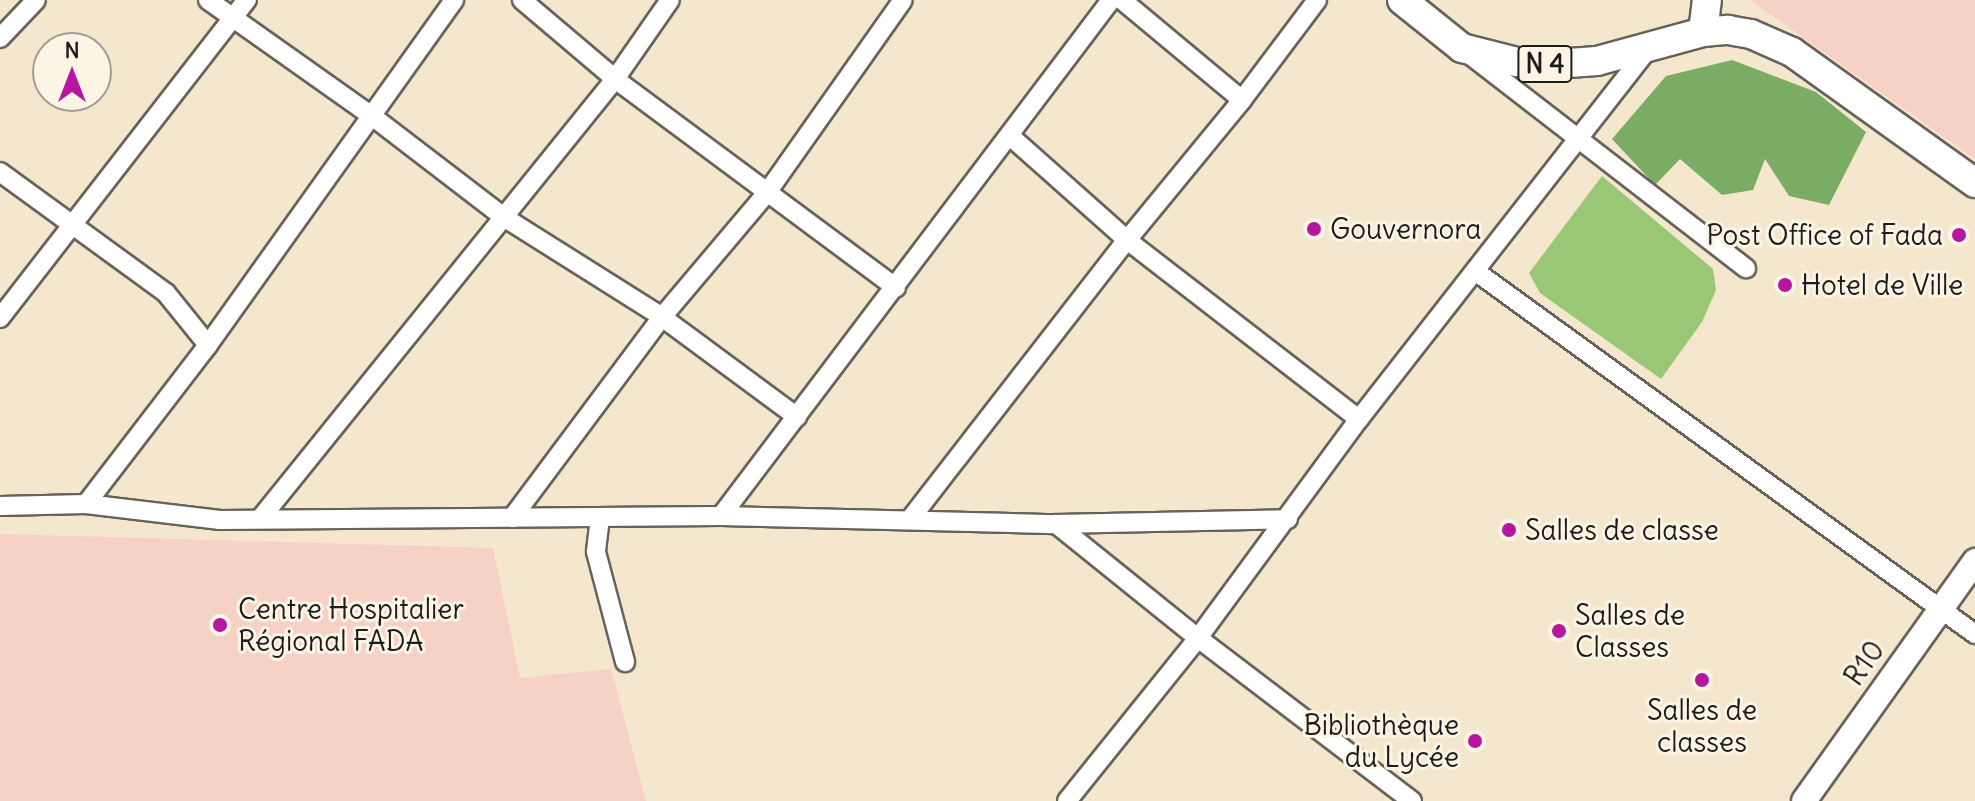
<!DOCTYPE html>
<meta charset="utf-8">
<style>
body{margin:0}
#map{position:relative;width:1975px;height:801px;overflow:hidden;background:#f4e7cd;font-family:Delius,sans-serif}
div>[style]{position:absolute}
.built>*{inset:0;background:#f6d1c5}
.green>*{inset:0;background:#9ac775}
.forest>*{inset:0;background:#7bac66}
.roads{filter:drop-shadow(2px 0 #68635a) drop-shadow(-2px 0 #68635a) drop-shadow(0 2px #68635a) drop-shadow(0 -2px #68635a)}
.minor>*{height:18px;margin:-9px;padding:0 9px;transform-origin:9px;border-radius:9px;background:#fff}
.secondary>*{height:24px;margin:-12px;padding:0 12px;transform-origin:12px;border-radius:12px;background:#fff}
.primary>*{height:28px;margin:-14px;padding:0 14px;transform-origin:14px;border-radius:14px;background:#fff}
.trunk>*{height:28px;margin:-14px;padding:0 14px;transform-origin:14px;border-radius:14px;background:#fff}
.dots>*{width:22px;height:22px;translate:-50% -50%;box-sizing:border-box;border:4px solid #fcf5e5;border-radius:50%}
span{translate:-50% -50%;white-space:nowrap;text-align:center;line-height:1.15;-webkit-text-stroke:6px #fcf5e5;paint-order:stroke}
.shield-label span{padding:2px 6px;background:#fcf5e5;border:2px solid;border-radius:6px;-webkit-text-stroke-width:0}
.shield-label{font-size:26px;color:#1c1c1c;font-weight:700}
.poi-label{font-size:28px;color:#1c1c1c}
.left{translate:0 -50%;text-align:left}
.right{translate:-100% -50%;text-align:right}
.street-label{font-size:28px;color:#1c1c1c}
.north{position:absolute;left:32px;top:32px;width:80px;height:80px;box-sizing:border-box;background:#fcf5e5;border:2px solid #a29e95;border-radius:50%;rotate:0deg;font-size:22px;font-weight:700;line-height:32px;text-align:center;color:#1c1c1c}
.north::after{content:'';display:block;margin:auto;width:28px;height:36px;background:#b5179e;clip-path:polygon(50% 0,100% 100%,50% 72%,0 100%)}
</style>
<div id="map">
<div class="built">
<div style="clip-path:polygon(1750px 0,1975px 0,1975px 159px)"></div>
<div style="clip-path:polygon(0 534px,493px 548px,520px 678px,611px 669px,646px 801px,0 801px)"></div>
</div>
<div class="green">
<div style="clip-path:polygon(1602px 176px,1713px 269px,1716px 290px,1702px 322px,1661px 379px,1540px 293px,1529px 273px)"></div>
</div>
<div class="forest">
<div style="clip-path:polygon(1732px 60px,1816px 92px,1866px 132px,1829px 205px,1789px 196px,1765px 159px,1753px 190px,1722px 195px,1680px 159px,1655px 185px,1612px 139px,1666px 76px)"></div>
</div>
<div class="roads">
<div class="minor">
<div style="left:208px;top:0;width:201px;rotate:35.3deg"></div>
<div style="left:372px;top:116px;width:168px;rotate:37.5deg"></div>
<div style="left:505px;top:218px;width:186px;rotate:32.2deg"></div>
<div style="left:662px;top:317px;width:168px;rotate:36.5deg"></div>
<div style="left:522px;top:0;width:122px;rotate:40.3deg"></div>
<div style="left:615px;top:79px;width:350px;rotate:36.6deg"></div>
<div style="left:1122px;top:0;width:156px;rotate:39.8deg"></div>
<div style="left:0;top:38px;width:52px;rotate:-46.5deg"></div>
<div style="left:1470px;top:55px;width:349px;rotate:37.7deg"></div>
<div style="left:1010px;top:136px;width:157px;rotate:41.6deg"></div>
<div style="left:1127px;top:240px;width:293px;rotate:37.7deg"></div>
<div style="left:0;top:172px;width:205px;rotate:36.1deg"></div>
<div style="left:166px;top:293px;width:67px;rotate:51.1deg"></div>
<div style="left:1475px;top:271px;width:618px;rotate:35.98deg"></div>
<div style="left:0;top:318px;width:403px;rotate:-52.2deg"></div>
<div style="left:86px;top:504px;width:200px;rotate:-52.5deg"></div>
<div style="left:208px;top:345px;width:424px;rotate:-54.5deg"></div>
<div style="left:0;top:506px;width:86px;rotate:-1.3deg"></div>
<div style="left:86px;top:504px;width:135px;rotate:6.8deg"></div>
<div style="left:220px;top:520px;width:501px;rotate:-0.46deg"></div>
<div style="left:721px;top:516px;width:335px;rotate:1.4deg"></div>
<div style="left:1056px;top:524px;width:232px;rotate:-1.2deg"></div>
<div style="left:721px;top:516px;width:647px;rotate:-52.92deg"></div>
<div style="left:512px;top:518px;width:251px;rotate:-53.3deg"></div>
<div style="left:662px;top:317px;width:161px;rotate:-49.8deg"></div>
<div style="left:766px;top:194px;width:237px;rotate:-54.8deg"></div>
<div style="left:600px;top:518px;width:34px;rotate:97deg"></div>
<div style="left:596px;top:552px;width:114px;rotate:75.2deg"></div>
<div style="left:911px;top:518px;width:352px;rotate:-52.2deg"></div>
<div style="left:1127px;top:240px;width:181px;rotate:-50.6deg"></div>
<div style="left:1242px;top:100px;width:125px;rotate:-53.1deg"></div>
<div style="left:260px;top:519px;width:565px;rotate:-51.1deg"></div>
<div style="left:615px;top:79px;width:96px;rotate:-55.2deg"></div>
<div style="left:1056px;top:524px;width:182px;rotate:38.8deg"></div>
<div style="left:1198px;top:638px;width:269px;rotate:37.3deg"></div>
<div style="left:1067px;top:801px;width:209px;rotate:-51.2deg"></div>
<div style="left:1198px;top:638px;width:272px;rotate:-53.7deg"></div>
<div style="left:1359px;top:419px;width:468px;rotate:-52deg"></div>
</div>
<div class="secondary">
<div style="left:1804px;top:801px;width:295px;rotate:-54.5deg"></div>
</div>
<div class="primary">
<div style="left:1703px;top:32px;width:32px;rotate:-83deg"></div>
</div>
<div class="trunk">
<div style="left:1402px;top:0;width:77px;rotate:38.7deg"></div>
<div style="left:1462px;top:48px;width:57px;rotate:14.3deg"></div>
<div style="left:1517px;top:62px;width:38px;rotate:3deg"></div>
<div style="left:1555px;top:64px;width:42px;rotate:-4.1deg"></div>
<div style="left:1597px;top:61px;width:110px;rotate:-15.3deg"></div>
<div style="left:1703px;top:32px;width:25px;rotate:-5deg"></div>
<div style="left:1728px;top:30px;width:23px;rotate:10deg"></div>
<div style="left:1751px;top:34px;width:45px;rotate:23.7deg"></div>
<div style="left:1792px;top:52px;width:225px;rotate:35.6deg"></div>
</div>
</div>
<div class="dots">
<div style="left:1314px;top:229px;background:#b5179e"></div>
<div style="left:1959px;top:235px;background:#b5179e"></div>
<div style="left:1785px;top:285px;background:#b5179e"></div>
<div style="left:1509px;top:530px;background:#b5179e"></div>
<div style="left:220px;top:625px;background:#b5179e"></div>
<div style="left:1559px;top:631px;background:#b5179e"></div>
<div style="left:1702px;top:680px;background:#b5179e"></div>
<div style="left:1475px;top:741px;background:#b5179e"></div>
</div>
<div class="shield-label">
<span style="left:1545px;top:64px">N 4</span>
</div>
<div class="poi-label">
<span class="left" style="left:1330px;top:229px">Gouvernora</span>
<span class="right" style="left:1943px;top:235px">Post Office of Fada</span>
<span class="left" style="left:1801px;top:285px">Hotel de Ville</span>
<span class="left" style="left:1525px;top:530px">Salles de classe</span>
<span class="left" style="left:238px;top:625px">Centre Hospitalier<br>Régional FADA</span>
<span class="left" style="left:1575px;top:631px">Salles de<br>Classes</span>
<span style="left:1702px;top:726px">Salles de<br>classes</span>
<span class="right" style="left:1459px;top:741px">Bibliothèque<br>du Lycée</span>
</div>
<div class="street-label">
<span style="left:1864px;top:663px;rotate:-55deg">R10</span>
</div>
<div class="north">N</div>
</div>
